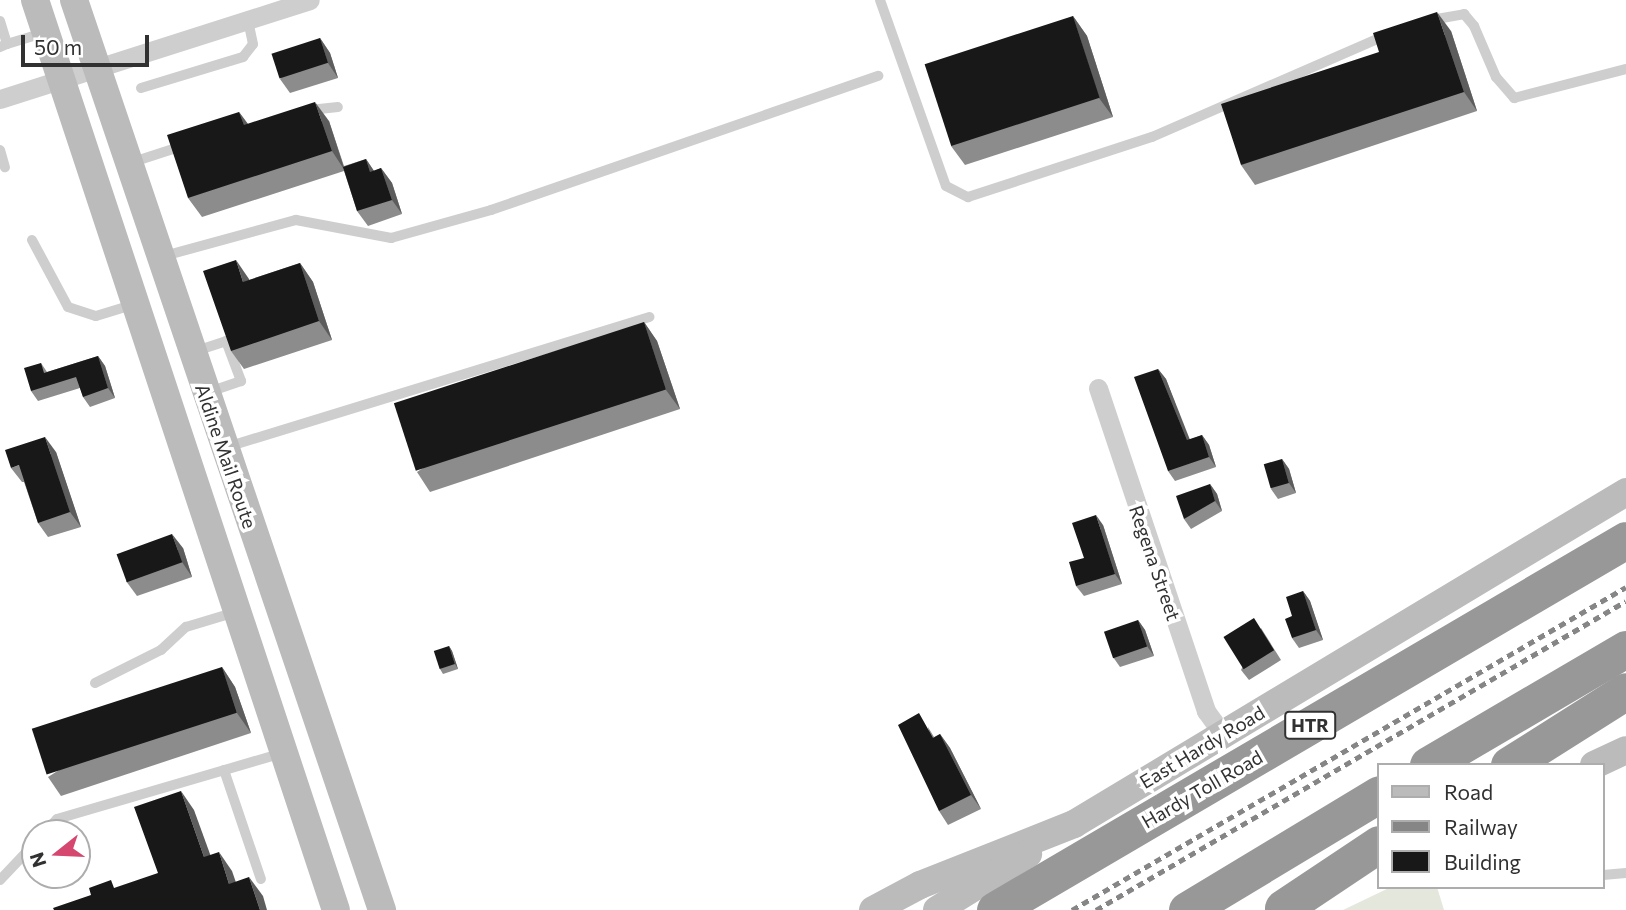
<!DOCTYPE html>
<style>
body{margin:0}
#map{position:relative;width:1626px;height:910px;overflow:hidden;background:#fff;font-family:Commissioner,sans-serif}
div>[style]{position:absolute}
.green>*{inset:0;background:#e4e7db}
.service>*{height:10px;margin:-5px;padding:0 5px;transform-origin:5px;border-radius:5px;background:#cecece}
.minor>*{height:19px;margin:-9.5px;padding:0 9.5px;transform-origin:9.5px;border-radius:9.5px;background:#cecece}
.secondary>*{height:28px;margin:-14px;padding:0 14px;transform-origin:14px;border-radius:14px;background:#bbb}
.motorway>*{height:37px;margin:-18.5px;padding:0 18.5px;transform-origin:18.5px;border-radius:18.5px;background:#989898}
.rail>*{height:5px;margin-top:-2.5px;transform-origin:0;background:repeating-linear-gradient(90deg,#868686 0 7px,transparent 0 12px)}
.wall>*{inset:0;background:#8c8c8c}
.shaded-wall>*{inset:0;background:#5d5d5d}
.building>*{inset:0;background:#181818;transform-origin:0 0}
span{translate:-50% -50%;white-space:nowrap;text-align:center;line-height:1.15;-webkit-text-stroke:7px #fff;paint-order:stroke}
.shield-label span{padding:2px 5px;background:#fff;border:2px solid;border-radius:5px;-webkit-text-stroke-width:0}
.shield-label{font-size:18px;color:#313131;font-weight:700}
.street-label{font-size:19px;color:#313131}
.legend{position:absolute;left:1377px;top:763px;width:228px;height:126px;box-sizing:border-box;background:#fff;border:2px solid #adadad;margin:0;padding:9px 12px;list-style:none;font-size:21px;color:#313131}
.legend li{display:flex;align-items:center;gap:14px;height:35px}
.legend b{width:35px;border:2px solid #adadad}
.north{position:absolute;left:21px;top:819px;width:70px;height:70px;box-sizing:border-box;background:#fff;border:2px solid #adadad;border-radius:50%;rotate:252deg;font-size:19px;font-weight:700;line-height:28px;text-align:center;color:#313131}
.north::after{content:'';display:block;margin:auto;width:24px;height:32px;background:#d5476f;clip-path:polygon(50% 0,100% 100%,50% 72%,0 100%)}
.scale{position:absolute;left:21px;top:35px;width:128px;height:32px;box-sizing:border-box;border:4px solid #313131;border-top:0;padding-left:9px;font-size:21px;line-height:24px;white-space:nowrap;color:#313131;-webkit-text-stroke:5px #fff;paint-order:stroke}
</style>
<div id="map">
<div class="green">
<div style="clip-path:polygon(1391px 887px,1437px 887px,1444px 910px,1343px 910px)"></div>
</div>
<div class="service">
<div style="left:880px;top:0;width:197px;rotate:70.5deg"></div>
<div style="left:946px;top:186px;width:25px;rotate:27deg"></div>
<div style="left:968px;top:197px;width:194px;rotate:-18.1deg"></div>
<div style="left:1152px;top:137px;width:256px;rotate:-23.5deg"></div>
<div style="left:1431px;top:20px;width:34px;rotate:-10deg"></div>
<div style="left:1464px;top:14px;width:16px;rotate:50deg"></div>
<div style="left:1474px;top:26px;width:56px;rotate:66.7deg"></div>
<div style="left:1496px;top:77px;width:28px;rotate:49deg"></div>
<div style="left:1514px;top:98px;width:116px;rotate:-14.5deg"></div>
<div style="left:0;top:21px;width:24px;rotate:73deg"></div>
<div style="left:7px;top:44px;width:8px;rotate:157deg"></div>
<div style="left:7px;top:44px;width:37px;rotate:-17deg"></div>
<div style="left:141px;top:88px;width:107px;rotate:-16.9deg"></div>
<div style="left:243px;top:57px;width:16px;rotate:-52deg"></div>
<div style="left:253px;top:44px;width:24px;rotate:-102deg"></div>
<div style="left:310px;top:110px;width:28px;rotate:-6deg"></div>
<div style="left:0;top:150px;width:18px;rotate:74deg"></div>
<div style="left:133px;top:162px;width:55px;rotate:-18.1deg"></div>
<div style="left:32px;top:240px;width:76px;rotate:61.8deg"></div>
<div style="left:68px;top:307px;width:29px;rotate:18deg"></div>
<div style="left:96px;top:316px;width:41px;rotate:-17.1deg"></div>
<div style="left:164px;top:256px;width:137px;rotate:-15.3deg"></div>
<div style="left:296px;top:220px;width:97px;rotate:10.7deg"></div>
<div style="left:391px;top:238px;width:104px;rotate:-15.6deg"></div>
<div style="left:491px;top:210px;width:410px;rotate:-19.1deg"></div>
<div style="left:196px;top:351px;width:32px;rotate:-18deg"></div>
<div style="left:226px;top:341px;width:43px;rotate:69.4deg"></div>
<div style="left:241px;top:381px;width:34px;rotate:161deg"></div>
<div style="left:227px;top:447px;width:442px;rotate:-17.1deg"></div>
<div style="left:95px;top:683px;width:74px;rotate:-26.6deg"></div>
<div style="left:161px;top:650px;width:34px;rotate:-43deg"></div>
<div style="left:186px;top:627px;width:52px;rotate:-16.7deg"></div>
<div style="left:224px;top:770px;width:115px;rotate:71.3deg"></div>
<div style="left:44px;top:833px;width:19px;rotate:-47deg"></div>
<div style="left:57px;top:819px;width:234px;rotate:-16.3deg"></div>
<div style="left:1603px;top:875px;width:23px;rotate:-5deg"></div>
<div style="left:0;top:880px;width:51px;rotate:-46.6deg"></div>
</div>
<div class="minor">
<div style="left:0;top:99px;width:325px;rotate:-17.7deg"></div>
<div style="left:1098px;top:388px;width:341px;rotate:71.5deg"></div>
<div style="left:1206px;top:711px;width:27px;rotate:54deg"></div>
</div>
<div class="secondary">
<div style="left:35px;top:0;width:958px;rotate:71.7deg"></div>
<div style="left:74px;top:0;width:961px;rotate:71.3deg"></div>
<div style="left:1594px;top:765px;width:35px;rotate:-25deg"></div>
<div style="left:873px;top:910px;width:53px;rotate:-28deg"></div>
<div style="left:920px;top:885px;width:166px;rotate:-21.6deg"></div>
<div style="left:1074px;top:824px;width:644px;rotate:-31.02deg"></div>
<div style="left:937px;top:910px;width:107px;rotate:-31.6deg"></div>
</div>
<div class="motorway">
<div style="left:1428px;top:765px;width:229px;rotate:-30.4deg"></div>
<div style="left:1509px;top:765px;width:138px;rotate:-32.3deg"></div>
<div style="left:1283px;top:908px;width:115px;rotate:-33.7deg"></div>
<div style="left:995px;top:910px;width:731px;rotate:-30.39deg"></div>
<div style="left:1187px;top:910px;width:224px;rotate:-31.1deg"></div>
</div>
<div class="rail">
<div style="left:1072px;top:910px;width:641px;rotate:-30.24deg"></div>
<div style="left:1096px;top:910px;width:613px;rotate:-30.24deg"></div>
</div>
<div class="wall">
<div style="clip-path:polygon(1073px 16px,1087px 36px,1113px 117px,965px 165px,951px 146px)"></div>
<div style="clip-path:polygon(1451px 31px,1477px 111px,1255px 185px,1241px 165px)"></div>
<div style="clip-path:polygon(320px 38px,330px 53px,338px 78px,290px 93px,280px 79px)"></div>
<div style="clip-path:polygon(239px 112px,248px 124px,329px 121px,344px 166px,366px 159px,374px 171px,381px 168px,392px 183px,402px 214px,368px 226px,357px 211px,344px 171px,202px 217px,188px 198px)"></div>
<div style="clip-path:polygon(300px 263px,313px 282px,332px 340px,244px 369px,231px 351px,249px 280px)"></div>
<div style="clip-path:polygon(644px 322px,657px 341px,680px 409px,430px 492px,417px 472px)"></div>
<div style="clip-path:polygon(98px 356px,105px 366px,115px 398px,90px 407px,83px 397px,80px 388px,38px 401px,31px 391px,41px 363px,47px 372px)"></div>
<div style="clip-path:polygon(1158px 369px,1166px 379px,1189px 440px,1202px 435px,1209px 445px,1216px 467px,1175px 481px,1168px 471px)"></div>
<div style="clip-path:polygon(56px 452px,81px 527px,48px 537px,38px 523px,24px 482px,22px 482px,11px 468px)"></div>
<div style="clip-path:polygon(1282px 459px,1289px 469px,1296px 493px,1278px 499px,1271px 489px)"></div>
<div style="clip-path:polygon(1210px 484px,1217px 494px,1222px 511px,1191px 529px,1184px 519px)"></div>
<div style="clip-path:polygon(1103px 525px,1122px 584px,1084px 596px,1076px 586px,1084px 558px)"></div>
<div style="clip-path:polygon(183px 548px,192px 577px,137px 596px,126px 581px)"></div>
<div style="clip-path:polygon(1303px 591px,1310px 601px,1323px 640px,1299px 648px,1292px 638px,1292px 616px)"></div>
<div style="clip-path:polygon(1138px 620px,1145px 630px,1154px 656px,1120px 667px,1113px 657px)"></div>
<div style="clip-path:polygon(1261px 628px,1281px 660px,1249px 680px,1241px 670px)"></div>
<div style="clip-path:polygon(449px 646px,452px 651px,458px 669px,443px 674px,440px 669px)"></div>
<div style="clip-path:polygon(222px 667px,235px 687px,251px 733px,61px 796px,48px 777px)"></div>
<div style="clip-path:polygon(928px 727px,934px 737px,940px 734px,950px 748px,981px 809px,948px 825px,939px 811px)"></div>
</div>
<div class="shaded-wall">
<div style="clip-path:polygon(1437px 12px,1451px 31px,1477px 111px,1464px 92px)"></div>
<div style="clip-path:polygon(1073px 16px,1087px 36px,1113px 117px,1099px 98px)"></div>
<div style="clip-path:polygon(320px 38px,330px 53px,338px 78px,328px 63px)"></div>
<div style="clip-path:polygon(315px 102px,329px 121px,345px 171px,332px 151px)"></div>
<div style="clip-path:polygon(239px 112px,253px 131px,244px 125px)"></div>
<div style="clip-path:polygon(366px 159px,376px 174px,370px 172px)"></div>
<div style="clip-path:polygon(381px 168px,392px 183px,402px 214px,392px 200px)"></div>
<div style="clip-path:polygon(236px 260px,249px 279px,256px 301px,243px 282px)"></div>
<div style="clip-path:polygon(300px 263px,313px 282px,332px 340px,319px 321px)"></div>
<div style="clip-path:polygon(644px 322px,657px 341px,680px 409px,666px 390px)"></div>
<div style="clip-path:polygon(98px 356px,105px 366px,115px 398px,108px 388px)"></div>
<div style="clip-path:polygon(1158px 369px,1166px 379px,1194px 450px,1187px 440px)"></div>
<div style="clip-path:polygon(1202px 435px,1209px 445px,1216px 467px,1209px 457px)"></div>
<div style="clip-path:polygon(45px 437px,56px 452px,81px 527px,70px 512px)"></div>
<div style="clip-path:polygon(1282px 459px,1289px 469px,1296px 493px,1289px 483px)"></div>
<div style="clip-path:polygon(1210px 484px,1217px 494px,1222px 511px,1215px 501px)"></div>
<div style="clip-path:polygon(1096px 515px,1103px 525px,1122px 584px,1115px 574px)"></div>
<div style="clip-path:polygon(172px 534px,183px 548px,192px 577px,182px 562px)"></div>
<div style="clip-path:polygon(1303px 591px,1310px 601px,1323px 640px,1316px 630px)"></div>
<div style="clip-path:polygon(1138px 620px,1145px 630px,1154px 656px,1147px 646px)"></div>
<div style="clip-path:polygon(449px 646px,452px 651px,458px 669px,455px 664px)"></div>
<div style="clip-path:polygon(222px 667px,235px 687px,251px 733px,237px 713px)"></div>
<div style="clip-path:polygon(940px 734px,950px 748px,981px 809px,971px 795px)"></div>
<div style="clip-path:polygon(181px 791px,194px 810px,218px 876px,204px 857px)"></div>
<div style="clip-path:polygon(219px 852px,232px 871px,243px 903px,229px 884px)"></div>
<div style="clip-path:polygon(249px 877px,263px 896px,267px 910px,260px 910px)"></div>
</div>
<div class="building">
<div style="clip-path:polygon(1437px 12px,1464px 92px,1241px 165px,1221px 104px,1379px 52px,1373px 33px)"></div>
<div style="left:1073px;top:16px;width:86px;height:156px;rotate:72deg"></div>
<div style="left:320px;top:38px;width:26px;height:51px;rotate:72deg"></div>
<div style="clip-path:polygon(315px 102px,332px 151px,188px 198px,167px 135px,239px 112px,244px 125px)"></div>
<div style="clip-path:polygon(366px 159px,370px 172px,381px 168px,392px 200px,357px 211px,343px 167px)"></div>
<div style="clip-path:polygon(236px 260px,243px 282px,300px 263px,319px 321px,231px 351px,203px 271px)"></div>
<div style="left:644px;top:322px;width:71px;height:263px;rotate:72deg"></div>
<div style="clip-path:polygon(98px 356px,108px 388px,83px 397px,76px 377px,31px 391px,24px 368px,41px 363px,44px 373px)"></div>
<div style="clip-path:polygon(1158px 369px,1187px 440px,1202px 435px,1209px 457px,1168px 471px,1134px 377px)"></div>
<div style="clip-path:polygon(45px 437px,70px 512px,38px 523px,19px 465px,11px 468px,5px 450px)"></div>
<div style="left:1282px;top:459px;width:25px;height:19px;rotate:74deg"></div>
<div style="clip-path:polygon(1210px 484px,1215px 501px,1184px 519px,1176px 496px)"></div>
<div style="clip-path:polygon(1096px 515px,1115px 574px,1076px 586px,1069px 562px,1084px 558px,1072px 523px)"></div>
<div style="left:172px;top:534px;width:30px;height:59px;rotate:70deg"></div>
<div style="clip-path:polygon(1303px 591px,1316px 630px,1292px 638px,1285px 619px,1292px 616px,1286px 597px)"></div>
<div style="left:1254px;top:618px;width:38px;height:36px;rotate:58deg"></div>
<div style="left:1138px;top:620px;width:28px;height:36px;rotate:71deg"></div>
<div style="left:449px;top:646px;width:19px;height:16px;rotate:72deg"></div>
<div style="left:222px;top:667px;width:48px;height:200px;rotate:72deg"></div>
<div style="clip-path:polygon(919px 713px,933px 738px,940px 734px,971px 795px,939px 811px,898px 725px)"></div>
<div style="clip-path:polygon(181px 791px,204px 857px,219px 852px,229px 884px,249px 877px,260px 910px,54px 910px,53px 908px,91px 895px,89px 888px,111px 880px,114px 888px,158px 873px,134px 807px)"></div>
</div>
<div class="shield-label">
<span style="left:1310px;top:725px">HTR</span>
</div>
<div class="street-label">
<span style="left:226px;top:456px;rotate:71deg">Aldine Mail Route</span>
<span style="left:1155px;top:563px;rotate:71deg">Regena Street</span>
<span style="left:1202px;top:747px;rotate:-31deg">East Hardy Road</span>
<span style="left:1202px;top:789px;rotate:-30deg">Hardy Toll Road</span>
</div>
<ul class="legend">
<li><b style="height:9px;background:#bbb"></b>Road</li>
<li><b style="height:9px;background:#868686"></b>Railway</li>
<li><b style="height:19px;background:#181818"></b>Building</li>
</ul>
<div class="north">N</div>
<div class="scale">50 m</div>
</div>
